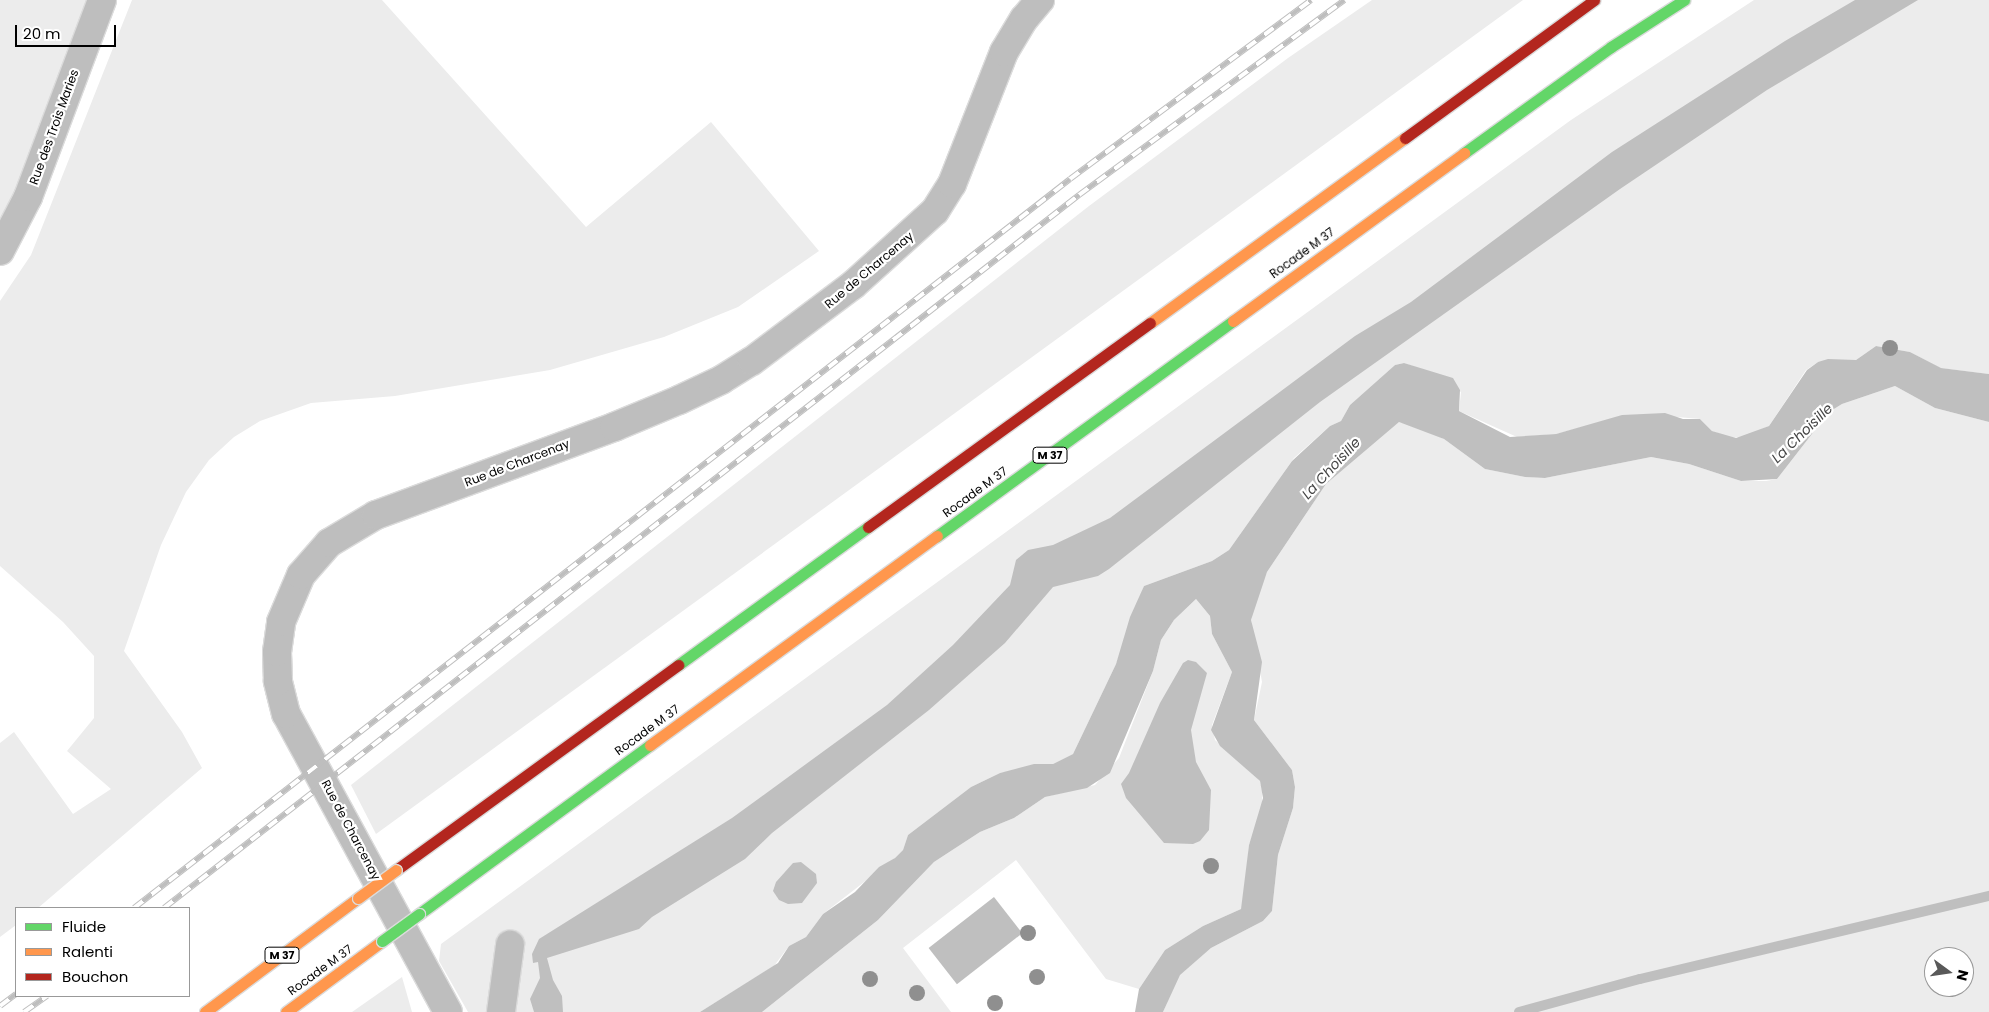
<!DOCTYPE html>
<style>
body{margin:0}
#map{position:relative;width:1989px;height:1012px;overflow:hidden;background:#fff;font-family:Poppins,sans-serif}
div>[style]{position:absolute}
.green>*{inset:0;background:#ececec}
.water>*{inset:0;background:#bfbfbf;transform-origin:0 0}
.stream>*{height:10px;margin:-5px;padding:0 5px;transform-origin:5px;border-radius:5px;background:#bfbfbf}
.roads{filter:drop-shadow(1px 0 #dbdbdb) drop-shadow(-1px 0 #dbdbdb) drop-shadow(0 1px #dbdbdb) drop-shadow(0 -1px #dbdbdb)}
.street>*{height:28px;margin:-14px;padding:0 14px;transform-origin:14px;border-radius:14px;background:#bebebe}
.fast>*{height:11px;margin:-5.5px;padding:0 5.5px;transform-origin:5.5px;border-radius:5.5px;background:#63d668}
.slow>*{height:11px;margin:-5.5px;padding:0 5.5px;transform-origin:5.5px;border-radius:5.5px;background:#ff974d}
.jam>*{height:11px;margin:-5.5px;padding:0 5.5px;transform-origin:5.5px;border-radius:5.5px;background:#b3261e}
.rail>*{height:5.5px;margin-top:-2.75px;transform-origin:0;background:repeating-linear-gradient(90deg,#fff 0 11px,#bebebe 0 22px);box-sizing:border-box;border-block:1px solid #bebebe}
.bridges{filter:drop-shadow(1px 0 #dbdbdb) drop-shadow(-1px 0 #dbdbdb) drop-shadow(0 1px #dbdbdb) drop-shadow(0 -1px #dbdbdb)}
.fast-bridge>*{height:11px;margin:-5.5px;padding:0 5.5px;transform-origin:5.5px;border-radius:5.5px;background:#63d668}
.slow-bridge>*{height:11px;margin:-5.5px;padding:0 5.5px;transform-origin:5.5px;border-radius:5.5px;background:#ff974d}
.trees>*{width:16px;height:16px;margin:-8px;border-radius:50%;background:#8f8f8f}
span{translate:-50% -50%;white-space:nowrap;text-align:center;line-height:1.15;-webkit-text-stroke:4.5px #fff;paint-order:stroke}
.shield-label span{padding:1px 4px;background:#fff;border:1px solid;border-radius:4px;-webkit-text-stroke-width:0}
.shield-label{font-size:11px;color:#000;font-weight:700}
.street-label{font-size:12px;color:#000}
.water-label{font-size:14px;color:#444;font-style:italic}
.legend{position:absolute;left:15px;top:907px;width:175px;height:90px;box-sizing:border-box;background:#fff;border:1px solid #999;margin:0;padding:6px 9px;list-style:none;font-size:15px;color:#000}
.legend li{display:flex;align-items:center;gap:10px;height:25px}
.legend b{width:25px;border:1px solid #999}
.north{position:absolute;left:1924px;top:947px;width:50px;height:50px;box-sizing:border-box;background:#fff;border:1px solid #999;border-radius:50%;rotate:104deg;font-size:14px;font-weight:700;line-height:20px;text-align:center;color:#000}
.north::after{content:'';display:block;margin:auto;width:18px;height:22px;background:#595959;clip-path:polygon(50% 0,100% 100%,50% 72%,0 100%)}
.scale{position:absolute;left:15px;top:25px;width:101px;height:22px;box-sizing:border-box;border:2px solid #000;border-top:0;padding-left:6px;font-size:15px;line-height:18px;white-space:nowrap;color:#000;-webkit-text-stroke:4px #fff;paint-order:stroke}
</style>
<div id="map">
<div class="green">
<div style="clip-path:polygon(0 0,102px 0,0 251px)"></div>
<div style="clip-path:polygon(132px 0,382px 0,586px 227px,711px 122px,819px 251px,738px 307px,664px 337px,550px 370px,395px 396px,311px 403px,260px 421px,234px 437px,209px 460px,186px 492px,161px 545px,124px 651px,182px 732px,202px 768px,38px 908px,16px 908px,16px 925px,0 937px,0 743px,14px 732px,73px 814px,111px 789px,67px 751px,94px 718px,94px 656px,63px 622px,0 566px,0 301px,31px 255px)"></div>
<div style="clip-path:polygon(1372px 0,1523px 0,376px 834px,351px 785px,1089px 206px,1288px 58px)"></div>
<div style="clip-path:polygon(1754px 0,1989px 0,1989px 374px,1940px 368px,1910px 352px,1876px 346px,1856px 360px,1818px 362px,1806px 370px,1769px 426px,1745px 436px,1732px 438px,1712px 431px,1700px 419px,1677px 417px,1609px 420px,1556px 434px,1517px 437px,1459px 411px,1461px 392px,1424px 370px,1404px 363px,1395px 365px,1350px 405px,1341px 421px,1330px 426px,1294px 458px,1229px 550px,1212px 561px,1144px 586px,1116px 664px,1073px 754px,1053px 764px,1000px 773px,971px 787px,908px 835px,903px 850px,895px 858px,823px 914px,806px 937px,789px 946px,774px 966px,700px 1012px,468px 1012px,439px 961px,441px 944px,1571px 120px)"></div>
<div style="clip-path:polygon(evenodd,1895px 386px,1935px 408px,1989px 422px,1989px 1012px,1163px 1012px,1179px 975px,1211px 948px,1263px 921px,1272px 911px,1278px 855px,1293px 808px,1295px 787px,1292px 770px,1254px 720px,1262px 682px,1251px 620px,1255px 602px,1267px 572px,1326px 484px,1387px 430px,1399px 422px,1416px 426px,1444px 439px,1485px 469px,1525px 477px,1545px 478px,1651px 457px,1689px 464px,1741px 481px,1766px 481px,1777px 479px,1829px 412px,1842px 404px,1895px 386px,1934px 957px,1964px 957px,1964px 987px,1934px 987px,1934px 957px)"></div>
<div style="clip-path:polygon(1196px 599px,1210px 616px,1212px 634px,1232px 672px,1212px 725px,1215px 740px,1260px 781px,1262px 790px,1262px 808px,1249px 845px,1245px 898px,1241px 909px,1203px 926px,1165px 950px,1139px 989px,1106px 979px,1016px 860px,903px 948px,951px 1012px,762px 1012px,878px 920px,934px 862px,980px 832px,1014px 818px,1045px 797px,1095px 785px,1119px 758px,1153px 671px,1161px 640px,1174px 620px)"></div>
<div style="clip-path:polygon(402px 977px,412px 1012px,352px 1012px)"></div>
</div>
<div class="water">
<div style="clip-path:polygon(1855px 0,1918px 0,1767px 90px,1620px 189px,1320px 402px,1109px 569px,1098px 576px,1053px 587px,1005px 643px,929px 710px,772px 833px,745px 859px,652px 917px,639px 929px,547px 958px,553px 980px,562px 996px,563px 1012px,534px 1012px,530px 999px,540px 978px,538px 962px,533px 963px,532px 954px,539px 939px,732px 818px,887px 705px,953px 645px,1010px 585px,1016px 560px,1028px 550px,1053px 545px,1110px 518px,1355px 336px,1411px 302px,1612px 152px,1785px 41px)"></div>
<div style="clip-path:polygon(1876px 346px,1910px 352px,1941px 368px,1989px 374px,1989px 422px,1935px 408px,1895px 386px,1842px 404px,1829px 412px,1777px 479px,1741px 481px,1689px 464px,1651px 457px,1545px 478px,1525px 477px,1485px 469px,1444px 439px,1399px 422px,1326px 484px,1267px 572px,1251px 620px,1262px 662px,1254px 720px,1292px 770px,1295px 787px,1293px 808px,1278px 855px,1272px 911px,1263px 921px,1211px 948px,1180px 975px,1163px 1012px,1135px 1012px,1139px 989px,1165px 950px,1203px 926px,1241px 909px,1249px 845px,1263px 798px,1260px 781px,1220px 746px,1211px 730px,1232px 672px,1212px 634px,1210px 616px,1196px 599px,1174px 620px,1161px 640px,1153px 671px,1110px 773px,1087px 788px,1045px 797px,1014px 818px,980px 832px,934px 862px,878px 920px,762px 1012px,700px 1012px,778px 963px,789px 946px,806px 937px,823px 914px,855px 892px,879px 867px,895px 858px,903px 850px,908px 835px,971px 787px,1000px 773px,1034px 764px,1053px 764px,1073px 754px,1116px 664px,1130px 617px,1144px 586px,1212px 561px,1229px 550px,1292px 461px,1330px 426px,1341px 421px,1350px 405px,1395px 365px,1404px 363px,1453px 378px,1460px 390px,1459px 411px,1510px 437px,1556px 434px,1622px 415px,1665px 413px,1683px 419px,1700px 419px,1712px 431px,1736px 438px,1769px 426px,1807px 370px,1818px 362px,1828px 359px,1856px 360px)"></div>
<div style="clip-path:polygon(1188px 660px,1196px 662px,1207px 673px,1191px 730px,1196px 762px,1211px 790px,1209px 830px,1200px 841px,1193px 844px,1164px 843px,1126px 798px,1121px 784px,1129px 773px,1160px 703px,1183px 663px)"></div>
<div style="clip-path:polygon(801px 862px,816px 874px,817px 883px,802px 903px,788px 904px,779px 900px,773px 891px,776px 882px,793px 863px)"></div>
<div style="left:994px;top:897px;width:46px;height:83px;rotate:52deg"></div>
</div>
<div class="stream">
<div style="left:1519px;top:1012px;width:125px;rotate:-15.3deg"></div>
<div style="left:1640px;top:979px;width:359px;rotate:-13.4deg"></div>
</div>
<div class="roads">
<div class="street">
<div style="left:0;top:251px;width:61px;rotate:-62.6deg"></div>
<div style="left:28px;top:197px;width:210px;rotate:-69.4deg"></div>
<div style="left:448px;top:1012px;width:339px;rotate:-118.5deg"></div>
<div style="left:286px;top:714px;width:34px;rotate:-104deg"></div>
<div style="left:278px;top:681px;width:29px;rotate:-92deg"></div>
<div style="left:277px;top:652px;width:30px;rotate:-82deg"></div>
<div style="left:281px;top:622px;width:51px;rotate:-66.9deg"></div>
<div style="left:301px;top:575px;width:43px;rotate:-48.8deg"></div>
<div style="left:329px;top:543px;width:55px;rotate:-30.8deg"></div>
<div style="left:376px;top:515px;width:254px;rotate:-20.3deg"></div>
<div style="left:614px;top:427px;width:70px;rotate:-22.6deg"></div>
<div style="left:679px;top:400px;width:47px;rotate:-25.5deg"></div>
<div style="left:721px;top:380px;width:36px;rotate:-32deg"></div>
<div style="left:752px;top:361px;width:126px;rotate:-37deg"></div>
<div style="left:853px;top:285px;width:110px;rotate:-42.1deg"></div>
<div style="left:935px;top:211px;width:32px;rotate:-58deg"></div>
<div style="left:952px;top:184px;width:142px;rotate:-68.5deg"></div>
<div style="left:1004px;top:52px;width:39px;rotate:-59deg"></div>
<div style="left:1024px;top:19px;width:25px;rotate:-50deg"></div>
<div style="left:501px;top:1012px;width:68px;rotate:-82.3deg"></div>
</div>
<div class="fast">
<div style="left:1464px;top:153px;width:181px;rotate:-35.8deg"></div>
<div style="left:1611px;top:47px;width:87px;rotate:-32.8deg"></div>
<div style="left:937px;top:536px;width:366px;rotate:-36deg"></div>
<div style="left:678px;top:665px;width:235px;rotate:-36deg"></div>
<div style="left:419px;top:914px;width:286px;rotate:-36.2deg"></div>
</div>
<div class="slow">
<div style="left:1233px;top:321px;width:286px;rotate:-36deg"></div>
<div style="left:1150px;top:323px;width:315px;rotate:-36deg"></div>
<div style="left:650px;top:745px;width:355px;rotate:-36.1deg"></div>
<div style="left:205px;top:1012px;width:191px;rotate:-36.7deg"></div>
<div style="left:286px;top:1012px;width:119px;rotate:-36.5deg"></div>
</div>
<div class="jam">
<div style="left:1405px;top:138px;width:234px;rotate:-36.1deg"></div>
<div style="left:868px;top:527px;width:348px;rotate:-35.9deg"></div>
<div style="left:396px;top:870px;width:349px;rotate:-36deg"></div>
</div>
</div>
<div class="rail">
<div style="left:134px;top:908px;width:1186px;rotate:-37.91deg"></div>
<div style="left:1070px;top:179px;width:300px;rotate:-36.6deg"></div>
<div style="left:164px;top:908px;width:1160px;rotate:-37.93deg"></div>
<div style="left:1079px;top:195px;width:329px;rotate:-36.3deg"></div>
<div style="left:0;top:1006px;width:20px;rotate:-37deg"></div>
<div style="left:24px;top:1012px;width:28px;rotate:-35deg"></div>
</div>
<div class="bridges">
<div class="fast-bridge">
<div style="left:382px;top:941px;width:46px;rotate:-36.1deg"></div>
</div>
<div class="slow-bridge">
<div style="left:358px;top:898px;width:47px;rotate:-36.4deg"></div>
</div>
</div>
<div class="trees">
<div style="left:1890px;top:348px"></div>
<div style="left:1211px;top:866px"></div>
<div style="left:1028px;top:933px"></div>
<div style="left:1037px;top:977px"></div>
<div style="left:870px;top:979px"></div>
<div style="left:917px;top:993px"></div>
<div style="left:995px;top:1003px"></div>
</div>
<div class="shield-label">
<span style="left:1050px;top:455px">M 37</span>
<span style="left:282px;top:955px">M 37</span>
</div>
<div class="street-label">
<span style="left:54px;top:127px;rotate:-70deg">Rue des Trois Maries</span>
<span style="left:1302px;top:253px;rotate:-36deg">Rocade M 37</span>
<span style="left:869px;top:270px;rotate:-40deg">Rue de Charcenay</span>
<span style="left:517px;top:463px;rotate:-21deg">Rue de Charcenay</span>
<span style="left:975px;top:492px;rotate:-36deg">Rocade M 37</span>
<span style="left:647px;top:730px;rotate:-36deg">Rocade M 37</span>
<span style="left:351px;top:830px;rotate:62deg">Rue de Charcenay</span>
<span style="left:320px;top:970px;rotate:-36deg">Rocade M 37</span>
</div>
<div class="water-label">
<span style="left:1802px;top:433px;rotate:-44deg">La Choisille</span>
<span style="left:1331px;top:468px;rotate:-47deg">La Choisille</span>
</div>
<ul class="legend">
<li><b style="height:6px;background:#63d668"></b>Fluide</li>
<li><b style="height:6px;background:#ff974d"></b>Ralenti</li>
<li><b style="height:6px;background:#b3261e"></b>Bouchon</li>
</ul>
<div class="north">N</div>
<div class="scale">20 m</div>
</div>
